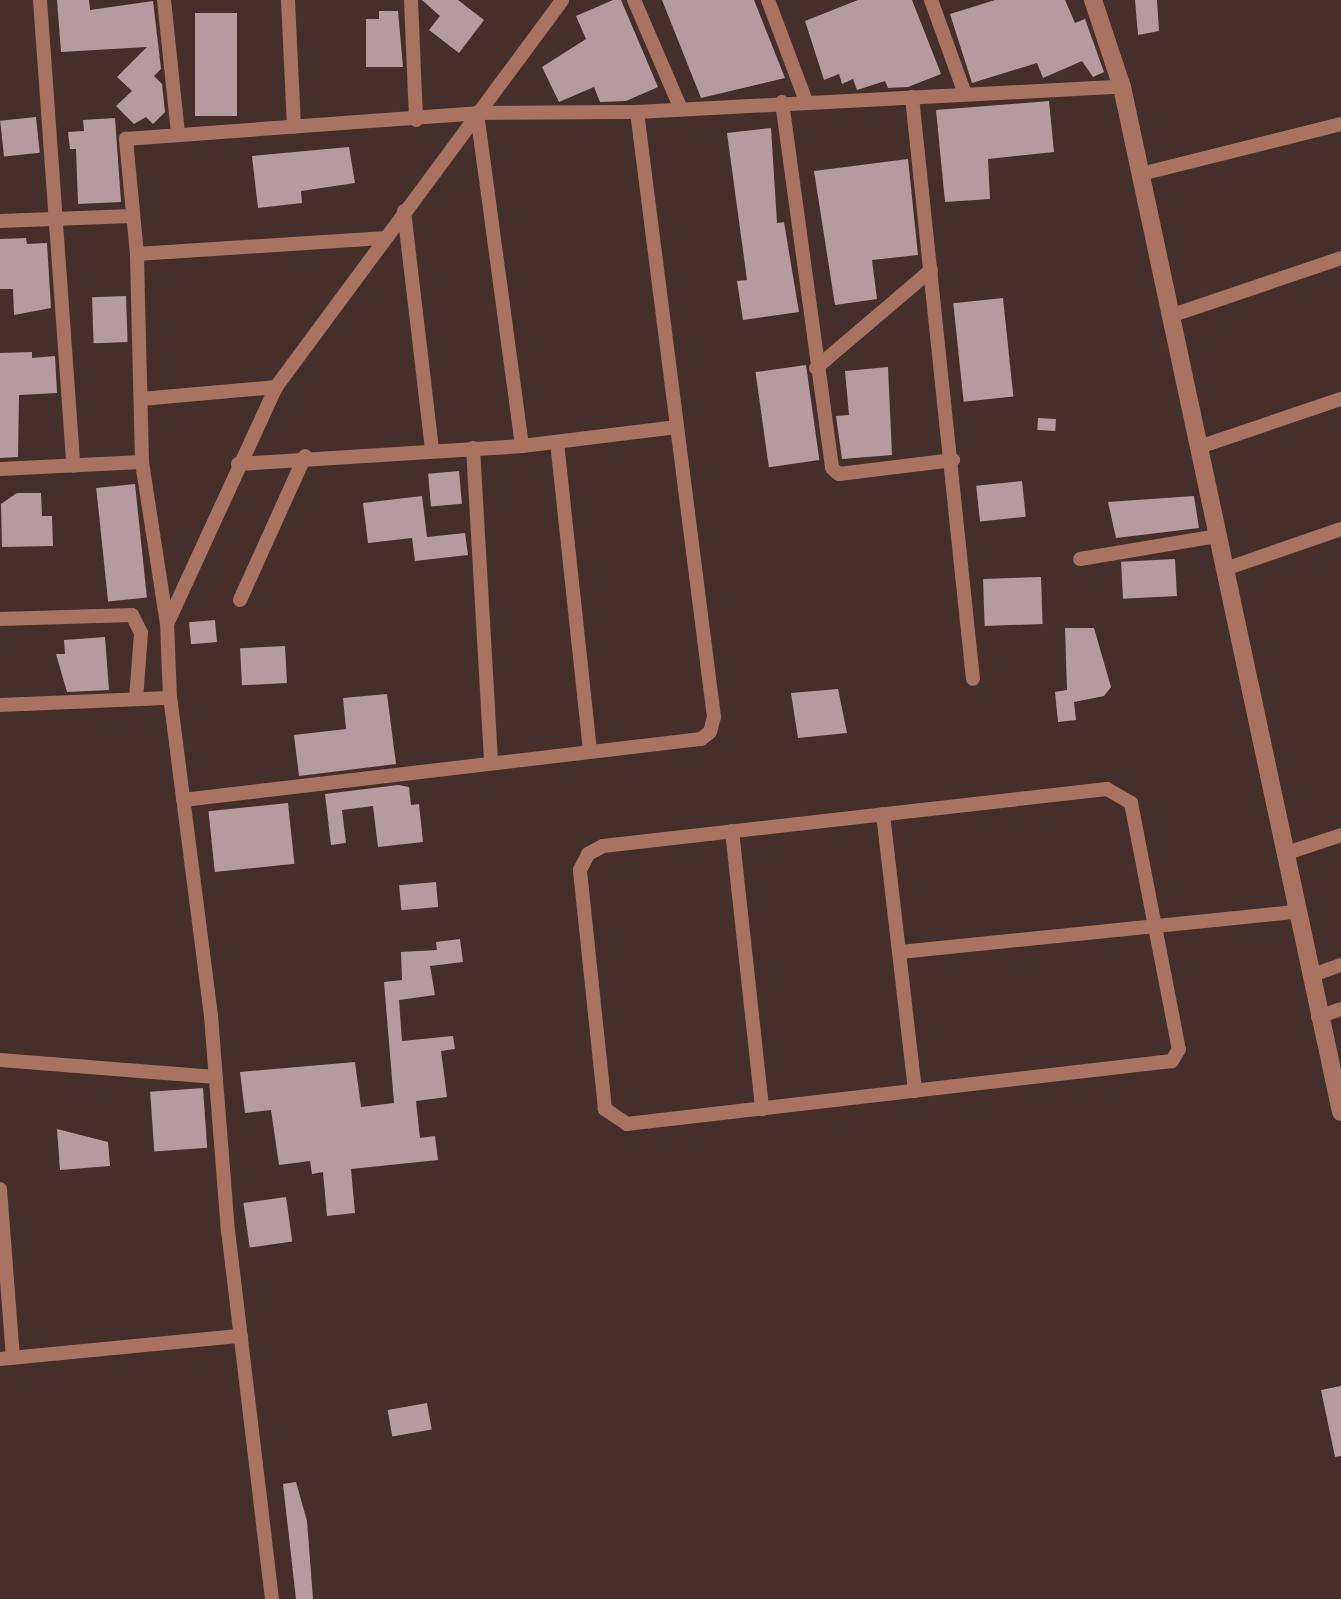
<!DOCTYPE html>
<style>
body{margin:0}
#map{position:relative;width:1341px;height:1599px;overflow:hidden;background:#462e2d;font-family:Literata,serif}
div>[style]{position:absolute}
.building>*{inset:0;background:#b79aa0;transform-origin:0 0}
.minor>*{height:14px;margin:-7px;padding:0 7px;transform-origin:7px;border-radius:7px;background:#a87360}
.tertiary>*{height:18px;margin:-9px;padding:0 9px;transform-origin:9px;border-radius:9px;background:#a87360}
span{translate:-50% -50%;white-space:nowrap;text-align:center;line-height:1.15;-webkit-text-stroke:10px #241919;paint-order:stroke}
</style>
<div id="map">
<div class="building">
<div style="clip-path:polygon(57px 0,89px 0,90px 10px,153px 1px,161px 69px,154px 76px,162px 84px,165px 112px,153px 124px,146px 117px,134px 124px,116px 106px,132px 91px,117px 77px,147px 47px,61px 52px)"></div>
<div style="clip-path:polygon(422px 0,458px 0,484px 20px,459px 53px,429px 30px,440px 16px)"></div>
<div style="clip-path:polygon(613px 0,621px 0,658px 87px,626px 101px,600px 102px,594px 87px,559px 102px,542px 67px,586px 39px,576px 16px)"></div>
<div style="clip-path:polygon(662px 0,754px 0,785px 78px,701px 98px)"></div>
<div style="clip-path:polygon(858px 0,912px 0,941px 74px,908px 87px,888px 88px,885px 81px,857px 90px,853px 79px,842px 84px,839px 74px,824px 80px,805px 21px)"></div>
<div style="clip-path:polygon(995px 0,1065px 0,1075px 23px,1085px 19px,1104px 72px,1093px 77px,1082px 61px,1043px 78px,1037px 63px,972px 83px,950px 14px)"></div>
<div style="clip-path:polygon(1135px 0,1157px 0,1159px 31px,1138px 35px)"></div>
<div style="clip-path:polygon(379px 11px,398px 11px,403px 67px,366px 67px,366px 19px,379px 19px)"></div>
<div style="left:237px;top:13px;width:103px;height:42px;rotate:90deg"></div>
<div style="clip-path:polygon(1049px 101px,1054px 152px,988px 159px,990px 199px,945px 202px,936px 110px)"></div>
<div style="left:36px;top:117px;width:36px;height:36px;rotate:84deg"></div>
<div style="clip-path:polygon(115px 118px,121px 202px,78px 204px,76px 149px,70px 149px,68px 132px,84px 131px,83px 120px)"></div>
<div style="clip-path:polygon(771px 128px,777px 223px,784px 222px,799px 312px,743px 320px,737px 281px,747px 280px,727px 133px)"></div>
<div style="clip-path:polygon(349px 147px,355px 183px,301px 191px,302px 203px,258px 208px,252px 156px)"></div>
<div style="clip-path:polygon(908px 159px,918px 255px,872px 260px,877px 299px,835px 305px,814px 171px)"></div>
<div style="clip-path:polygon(26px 238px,27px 244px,47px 243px,51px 308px,14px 315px,13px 289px,0 289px,0 239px)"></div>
<div style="left:126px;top:296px;width:46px;height:34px;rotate:88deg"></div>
<div style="left:1003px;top:298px;width:99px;height:50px;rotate:84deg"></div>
<div style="clip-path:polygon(32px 352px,32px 358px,55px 356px,57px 393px,19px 395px,18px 457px,0 458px,0 353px)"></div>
<div style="left:806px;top:365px;width:96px;height:51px;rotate:82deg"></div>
<div style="clip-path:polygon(888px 367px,892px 455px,842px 459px,836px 416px,849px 415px,845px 371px)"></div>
<div style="left:1038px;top:418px;width:18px;height:12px;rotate:3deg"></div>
<div style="left:459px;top:471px;width:33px;height:31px;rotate:85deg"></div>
<div style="left:1022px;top:481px;width:36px;height:46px;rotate:84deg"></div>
<div style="left:135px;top:484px;width:114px;height:39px;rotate:84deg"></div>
<div style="clip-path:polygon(17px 493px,41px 493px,42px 516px,52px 516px,53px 546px,2px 547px,1px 504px)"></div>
<div style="clip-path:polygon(422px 496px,427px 537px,465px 533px,468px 555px,415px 561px,412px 538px,368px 543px,363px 503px)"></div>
<div style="clip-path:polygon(1194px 496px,1199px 528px,1116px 538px,1108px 502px)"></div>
<div style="left:1175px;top:559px;width:37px;height:54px;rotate:87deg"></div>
<div style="left:1041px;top:577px;width:47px;height:58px;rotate:88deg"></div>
<div style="left:215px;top:620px;width:22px;height:26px;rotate:85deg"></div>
<div style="clip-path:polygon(1065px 628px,1094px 628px,1111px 687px,1104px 696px,1074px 702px,1076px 720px,1058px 722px,1055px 692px,1067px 690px)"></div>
<div style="clip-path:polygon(105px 637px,109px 690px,67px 692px,56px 654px,65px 654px,64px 640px)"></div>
<div style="left:285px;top:646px;width:37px;height:45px;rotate:87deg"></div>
<div style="clip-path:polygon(838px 689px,847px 733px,798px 738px,791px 693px)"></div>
<div style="clip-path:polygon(387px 694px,396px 764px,299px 776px,294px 735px,346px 729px,343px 698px)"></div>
<div style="clip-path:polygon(398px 785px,409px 787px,411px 805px,419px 804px,423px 842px,378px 847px,373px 806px,342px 810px,346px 843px,331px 845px,325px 794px)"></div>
<div style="left:288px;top:803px;width:61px;height:80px;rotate:84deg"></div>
<div style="left:436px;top:882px;width:25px;height:37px;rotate:85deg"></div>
<div style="clip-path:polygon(460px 939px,463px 962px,430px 966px,435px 995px,399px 1000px,402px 1041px,453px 1036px,455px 1049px,441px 1051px,447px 1097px,416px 1101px,420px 1138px,435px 1136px,438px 1160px,351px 1169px,355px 1213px,327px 1216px,323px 1172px,312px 1174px,310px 1161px,279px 1165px,271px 1110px,245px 1113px,240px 1072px,355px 1062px,361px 1107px,394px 1103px,384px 982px,402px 980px,401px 952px,437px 950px,436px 942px)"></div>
<div style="left:203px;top:1088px;width:60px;height:53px;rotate:86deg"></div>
<div style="clip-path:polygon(57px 1129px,108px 1142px,110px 1166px,60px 1170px)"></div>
<div style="left:286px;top:1197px;width:45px;height:43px;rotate:82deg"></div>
<div style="clip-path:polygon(1341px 1386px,1341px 1456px,1335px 1457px,1321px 1390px)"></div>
<div style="left:427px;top:1403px;width:27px;height:40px;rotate:80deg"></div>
<div style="clip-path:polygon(296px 1482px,307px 1521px,313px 1599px,296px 1599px,283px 1484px)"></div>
</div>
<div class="minor">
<div style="left:40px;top:0;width:467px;rotate:85.9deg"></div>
<div style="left:164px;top:0;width:134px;rotate:84deg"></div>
<div style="left:288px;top:0;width:127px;rotate:87.3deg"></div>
<div style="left:411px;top:0;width:120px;rotate:87.6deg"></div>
<div style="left:634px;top:0;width:119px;rotate:66.7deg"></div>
<div style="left:768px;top:0;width:108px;rotate:69.4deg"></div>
<div style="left:931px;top:0;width:100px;rotate:70.1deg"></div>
<div style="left:912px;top:97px;width:585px;rotate:84.02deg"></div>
<div style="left:782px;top:102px;width:369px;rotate:82.2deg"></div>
<div style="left:832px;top:468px;width:9px;rotate:41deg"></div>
<div style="left:839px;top:474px;width:115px;rotate:-7deg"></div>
<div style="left:477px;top:113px;width:336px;rotate:82.3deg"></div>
<div style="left:1141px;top:174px;width:206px;rotate:-14deg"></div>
<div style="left:404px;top:211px;width:241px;rotate:83.3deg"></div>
<div style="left:0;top:221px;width:132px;rotate:-2.2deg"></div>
<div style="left:137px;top:254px;width:246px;rotate:-3.7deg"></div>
<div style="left:1173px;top:315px;width:177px;rotate:-18.7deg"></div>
<div style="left:816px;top:368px;width:151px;rotate:-40.4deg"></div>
<div style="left:141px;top:399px;width:136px;rotate:-5.1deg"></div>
<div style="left:557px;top:442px;width:311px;rotate:83.9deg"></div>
<div style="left:1199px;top:447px;width:150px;rotate:-18.7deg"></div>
<div style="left:473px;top:448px;width:314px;rotate:86.7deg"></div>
<div style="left:238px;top:464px;width:285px;rotate:-3.6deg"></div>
<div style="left:522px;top:446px;width:156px;rotate:-7deg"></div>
<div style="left:0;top:469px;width:142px;rotate:-2.8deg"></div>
<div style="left:1080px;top:559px;width:140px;rotate:-9.5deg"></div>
<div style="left:1225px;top:569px;width:123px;rotate:-19deg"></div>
<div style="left:240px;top:600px;width:158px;rotate:-65.7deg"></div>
<div style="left:0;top:619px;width:132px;rotate:-1.7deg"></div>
<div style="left:132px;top:615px;width:20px;rotate:63deg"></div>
<div style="left:141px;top:633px;width:66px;rotate:94.3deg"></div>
<div style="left:168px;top:622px;width:259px;rotate:-65.3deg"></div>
<div style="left:276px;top:387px;width:481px;rotate:-53.5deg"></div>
<div style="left:0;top:705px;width:170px;rotate:-2.4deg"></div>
<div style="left:1107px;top:789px;width:28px;rotate:30deg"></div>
<div style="left:1131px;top:803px;width:251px;rotate:79deg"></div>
<div style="left:1179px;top:1049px;width:14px;rotate:120deg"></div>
<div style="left:1172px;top:1061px;width:549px;rotate:173.41deg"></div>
<div style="left:627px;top:1124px;width:27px;rotate:-146deg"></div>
<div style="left:605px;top:1109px;width:240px;rotate:-96deg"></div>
<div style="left:580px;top:870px;width:18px;rotate:-63deg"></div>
<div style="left:588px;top:854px;width:17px;rotate:-28deg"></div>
<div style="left:603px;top:846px;width:507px;rotate:-6.45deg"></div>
<div style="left:183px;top:800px;width:522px;rotate:-6.72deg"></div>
<div style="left:701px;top:739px;width:11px;rotate:-38deg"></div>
<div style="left:710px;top:732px;width:16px;rotate:-75deg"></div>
<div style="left:714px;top:717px;width:610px;rotate:-97.25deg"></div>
<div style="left:883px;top:814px;width:279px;rotate:83.4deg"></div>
<div style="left:732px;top:831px;width:280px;rotate:83.8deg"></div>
<div style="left:1284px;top:854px;width:60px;rotate:-18.4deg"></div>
<div style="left:900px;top:952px;width:398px;rotate:-5.8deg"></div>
<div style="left:1310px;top:976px;width:33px;rotate:-20deg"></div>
<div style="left:1318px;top:1017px;width:24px;rotate:-19deg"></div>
<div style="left:0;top:1060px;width:216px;rotate:4.5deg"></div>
<div style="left:0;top:1189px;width:169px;rotate:85.6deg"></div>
<div style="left:0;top:1359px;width:242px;rotate:-5.5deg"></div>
<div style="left:272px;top:1599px;width:370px;rotate:-96.8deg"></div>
<div style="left:228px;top:1232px;width:217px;rotate:-94.5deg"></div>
<div style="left:211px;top:1016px;width:321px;rotate:-97.3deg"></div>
<div style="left:170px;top:698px;width:74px;rotate:-92.3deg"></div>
<div style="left:167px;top:624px;width:164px;rotate:-98.8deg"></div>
<div style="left:142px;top:462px;width:208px;rotate:-91.4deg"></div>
<div style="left:137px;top:254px;width:116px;rotate:-95.5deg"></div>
<div style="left:126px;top:139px;width:352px;rotate:-4.2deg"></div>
<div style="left:477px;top:113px;width:160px;rotate:-0.4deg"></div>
<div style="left:637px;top:112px;width:486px;rotate:-3deg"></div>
</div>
<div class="tertiary">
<div style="left:1093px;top:0;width:92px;rotate:71.6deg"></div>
<div style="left:1122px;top:87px;width:1048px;rotate:77.94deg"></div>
</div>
</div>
